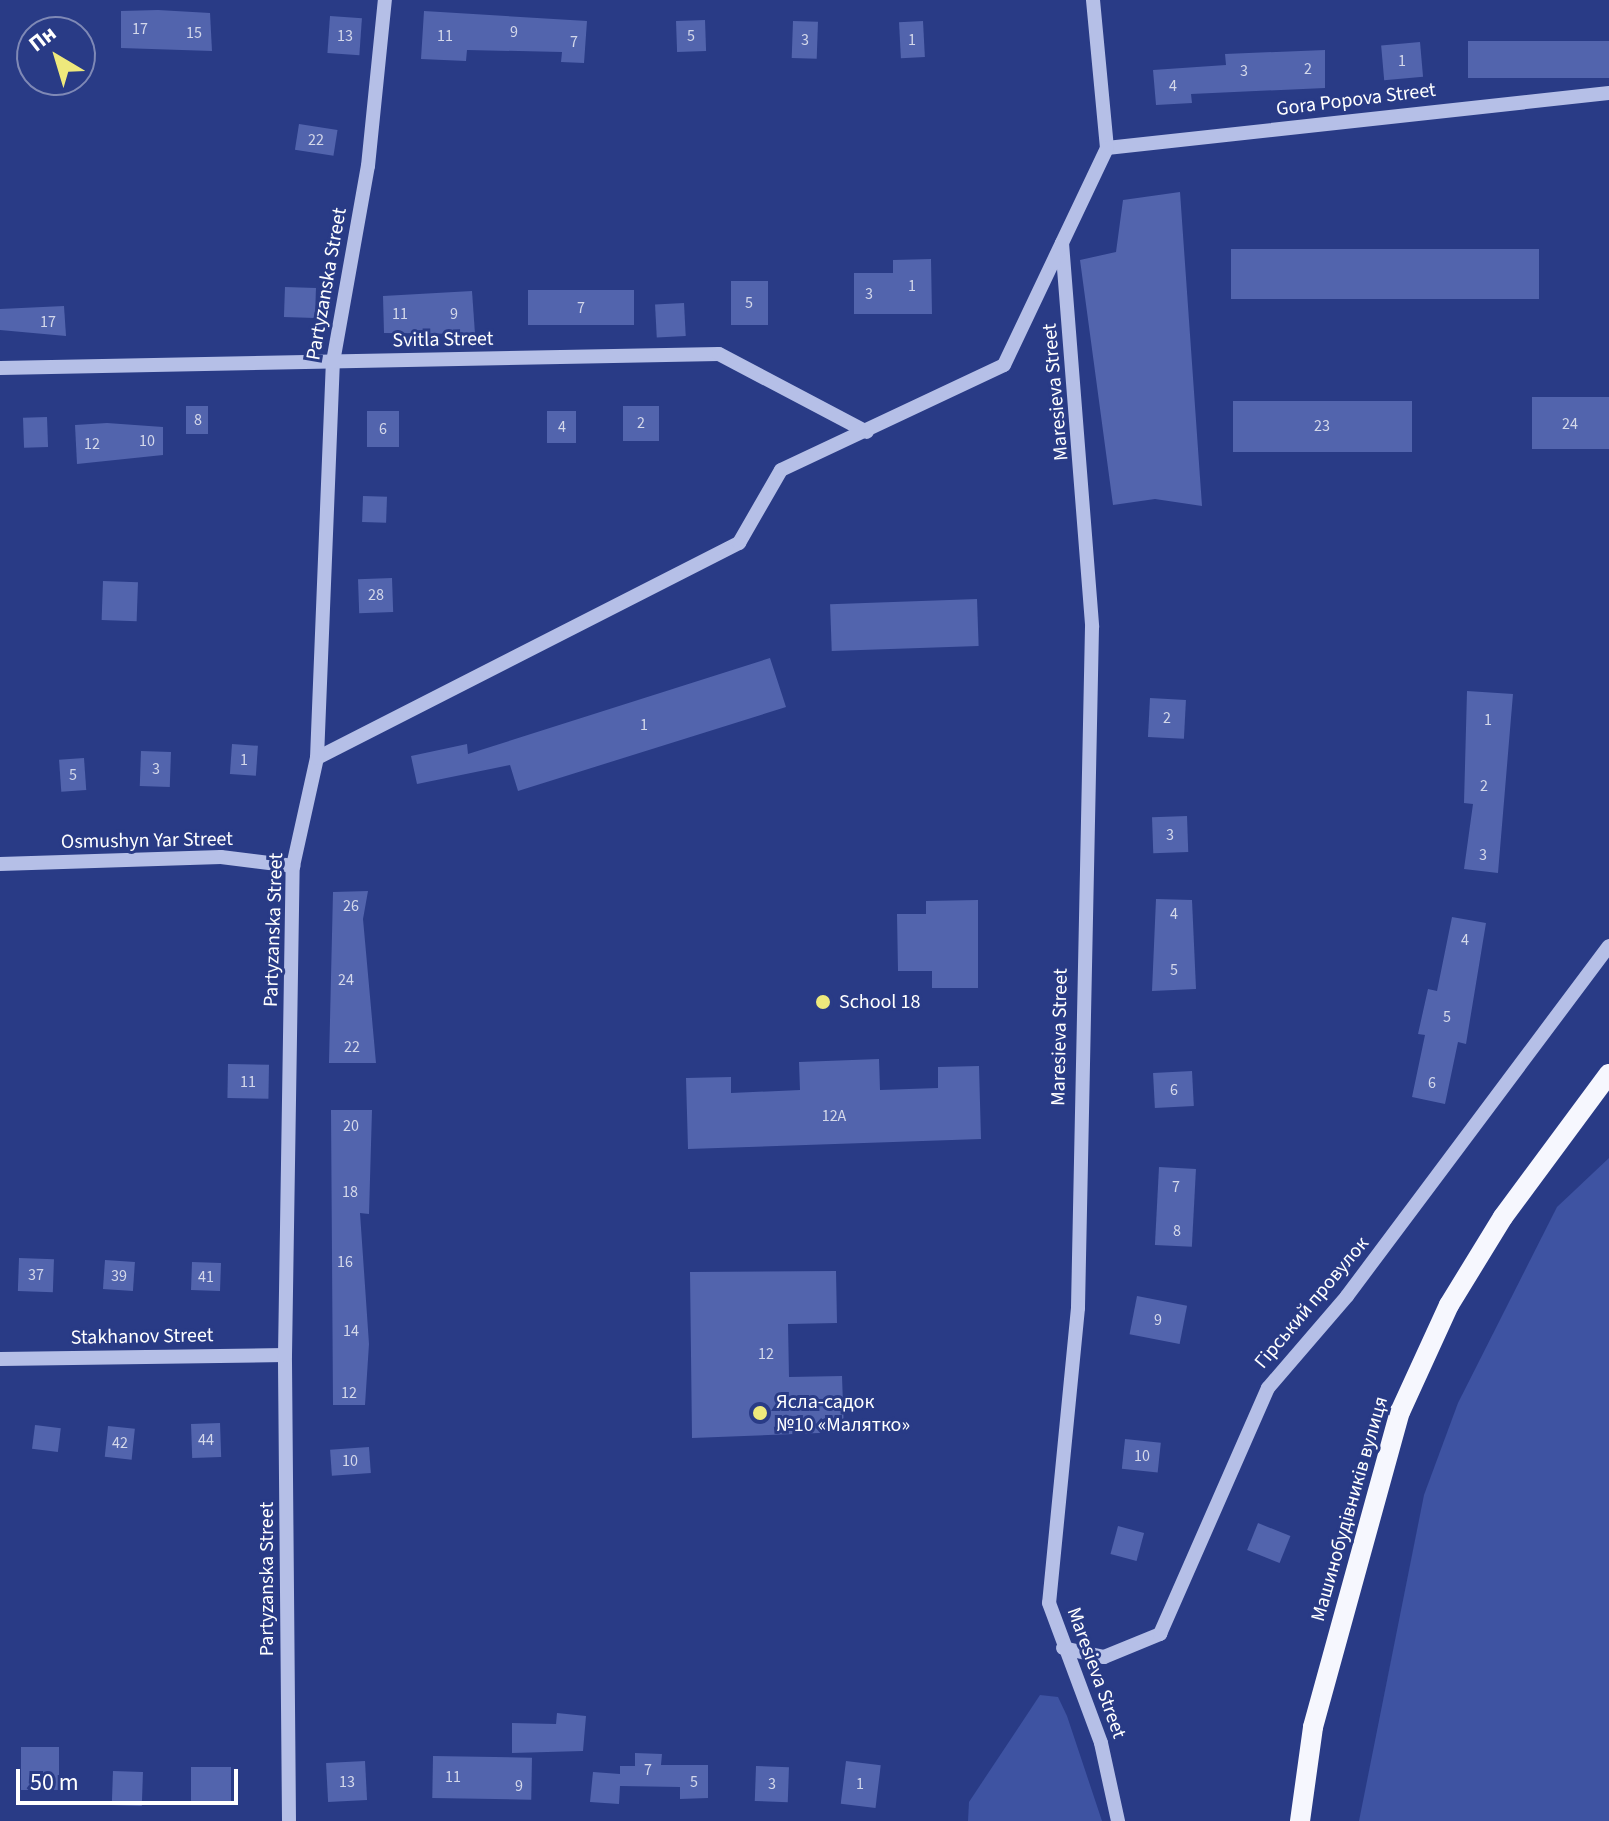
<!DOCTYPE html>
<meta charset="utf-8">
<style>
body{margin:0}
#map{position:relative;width:1609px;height:1821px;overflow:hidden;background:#293b86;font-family:"Source Sans 3",sans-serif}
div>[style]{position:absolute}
.green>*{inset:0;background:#3e53a2}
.building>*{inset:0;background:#5264ad;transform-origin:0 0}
.minor>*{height:14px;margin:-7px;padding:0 7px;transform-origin:7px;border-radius:7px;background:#b5bfe7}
.major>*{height:20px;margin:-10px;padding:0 10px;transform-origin:10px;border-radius:10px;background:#f6f7fe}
.dots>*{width:22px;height:22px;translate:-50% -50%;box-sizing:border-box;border:4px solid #293b86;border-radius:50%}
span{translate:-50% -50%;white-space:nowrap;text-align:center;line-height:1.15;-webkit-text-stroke:6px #293b86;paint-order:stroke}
.number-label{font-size:16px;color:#d4d8ea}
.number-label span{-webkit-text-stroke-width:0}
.street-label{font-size:20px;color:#fff}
.poi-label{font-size:20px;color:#fff}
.left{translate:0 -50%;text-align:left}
.north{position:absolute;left:16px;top:16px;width:80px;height:80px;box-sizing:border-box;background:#293b86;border:2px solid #7f89b6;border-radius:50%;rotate:322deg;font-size:22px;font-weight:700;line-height:32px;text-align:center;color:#fff}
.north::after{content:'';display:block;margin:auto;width:28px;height:36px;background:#eee97c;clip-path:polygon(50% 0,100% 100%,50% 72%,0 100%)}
.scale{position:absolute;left:16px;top:1769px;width:222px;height:36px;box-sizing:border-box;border:4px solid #fff;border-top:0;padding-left:10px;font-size:24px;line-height:28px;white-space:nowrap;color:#fff;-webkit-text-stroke:6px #293b86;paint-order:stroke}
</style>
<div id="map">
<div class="green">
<div style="clip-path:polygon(1609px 1158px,1609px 1821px,1359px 1821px,1424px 1495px,1458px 1403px,1557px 1207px)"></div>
<div style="clip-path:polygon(1040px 1695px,1058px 1697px,1067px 1716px,1102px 1821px,968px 1821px,969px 1802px)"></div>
</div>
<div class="building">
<div style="clip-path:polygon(158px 10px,210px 13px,212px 51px,121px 48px,121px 11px)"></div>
<div style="clip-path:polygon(424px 11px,587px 21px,584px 63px,561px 62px,562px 52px,467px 50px,466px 61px,421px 59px)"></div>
<div style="left:330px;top:16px;width:32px;height:37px;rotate:4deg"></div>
<div style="left:705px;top:20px;width:31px;height:29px;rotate:88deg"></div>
<div style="left:793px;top:21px;width:25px;height:37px;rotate:2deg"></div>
<div style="left:923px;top:21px;width:36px;height:24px;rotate:87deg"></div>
<div style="left:1609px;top:41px;width:37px;height:141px;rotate:90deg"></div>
<div style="left:1420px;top:42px;width:35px;height:39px;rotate:85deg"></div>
<div style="clip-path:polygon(1325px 50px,1325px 88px,1191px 94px,1192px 103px,1156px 105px,1153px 70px,1226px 65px,1225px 54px)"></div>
<div style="left:299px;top:124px;width:39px;height:26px;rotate:9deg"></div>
<div style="clip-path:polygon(1180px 192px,1202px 506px,1155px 499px,1113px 505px,1080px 260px,1116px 252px,1123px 200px)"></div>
<div style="left:1539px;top:249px;width:50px;height:308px;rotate:90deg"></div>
<div style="clip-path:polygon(931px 259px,932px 314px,854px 314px,854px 273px,893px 273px,893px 260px)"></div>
<div style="left:731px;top:281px;width:37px;height:44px"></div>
<div style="left:285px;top:287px;width:31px;height:30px;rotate:2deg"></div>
<div style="left:634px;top:290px;width:35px;height:106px;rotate:90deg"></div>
<div style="clip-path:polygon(472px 291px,475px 334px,384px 333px,383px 296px)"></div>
<div style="left:684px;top:303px;width:33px;height:29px;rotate:87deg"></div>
<div style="clip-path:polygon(64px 306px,66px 336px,0 330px,0 309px)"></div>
<div style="left:1609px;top:397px;width:52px;height:77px;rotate:90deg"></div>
<div style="left:1233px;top:401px;width:179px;height:51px"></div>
<div style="left:186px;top:406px;width:22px;height:28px"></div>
<div style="left:623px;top:406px;width:36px;height:35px"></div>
<div style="left:399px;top:411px;width:36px;height:32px;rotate:90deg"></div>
<div style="left:547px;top:411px;width:29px;height:32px"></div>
<div style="left:47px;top:417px;width:30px;height:24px;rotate:88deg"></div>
<div style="clip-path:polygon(107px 423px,163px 427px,163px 455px,77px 464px,75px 425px)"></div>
<div style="left:363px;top:496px;width:24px;height:26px;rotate:2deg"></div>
<div style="left:392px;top:578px;width:34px;height:34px;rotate:88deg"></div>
<div style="left:103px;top:581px;width:35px;height:39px;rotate:2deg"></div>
<div style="left:977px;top:599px;width:47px;height:147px;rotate:88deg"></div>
<div style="clip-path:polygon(770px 658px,786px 707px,518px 791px,510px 765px,417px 784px,411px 756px,467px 744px,468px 754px)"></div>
<div style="clip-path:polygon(1467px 691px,1513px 694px,1498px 873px,1464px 869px,1473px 804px,1464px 803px)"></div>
<div style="left:1150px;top:698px;width:36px;height:39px;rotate:3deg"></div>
<div style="left:232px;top:744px;width:26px;height:30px;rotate:4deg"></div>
<div style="left:141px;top:751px;width:30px;height:35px;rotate:2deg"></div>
<div style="left:84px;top:758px;width:32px;height:25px;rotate:86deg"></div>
<div style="left:1187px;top:816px;width:36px;height:35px;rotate:88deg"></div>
<div style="clip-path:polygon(368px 891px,363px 919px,376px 1063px,329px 1063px,333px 892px)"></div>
<div style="clip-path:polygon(1156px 899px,1192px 900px,1196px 989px,1152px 991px)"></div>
<div style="clip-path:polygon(978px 900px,978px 988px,932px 988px,932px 971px,898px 971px,897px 914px,926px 914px,926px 901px)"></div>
<div style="clip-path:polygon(1452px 917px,1486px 923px,1466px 1044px,1458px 1042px,1445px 1104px,1412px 1097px,1425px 1035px,1418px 1034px,1428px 989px,1437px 991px)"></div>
<div style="clip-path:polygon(879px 1059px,880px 1090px,938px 1088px,938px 1067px,979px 1066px,981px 1139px,688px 1149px,686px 1078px,731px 1077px,731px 1093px,800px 1090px,799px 1062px)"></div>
<div style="left:228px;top:1064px;width:41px;height:34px;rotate:1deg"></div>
<div style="left:1192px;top:1071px;width:35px;height:39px;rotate:87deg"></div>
<div style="clip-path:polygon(331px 1110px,372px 1110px,369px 1214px,360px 1213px,369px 1344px,365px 1405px,333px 1405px)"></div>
<div style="left:1159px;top:1167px;width:37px;height:78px;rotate:3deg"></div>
<div style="left:19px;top:1258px;width:35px;height:33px;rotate:2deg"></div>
<div style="left:105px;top:1260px;width:30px;height:29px;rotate:4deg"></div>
<div style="left:192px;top:1262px;width:29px;height:28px;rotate:2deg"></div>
<div style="clip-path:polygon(836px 1271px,837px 1323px,788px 1324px,789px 1377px,842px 1376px,844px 1432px,692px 1438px,690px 1272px)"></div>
<div style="left:1137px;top:1296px;width:51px;height:39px;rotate:11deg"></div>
<div style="left:220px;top:1423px;width:34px;height:29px;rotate:88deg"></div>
<div style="left:35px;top:1425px;width:26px;height:24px;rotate:7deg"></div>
<div style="left:108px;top:1426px;width:27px;height:31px;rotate:6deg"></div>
<div style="left:1125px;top:1439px;width:36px;height:30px;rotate:6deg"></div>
<div style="left:369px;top:1447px;width:26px;height:39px;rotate:86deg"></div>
<div style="left:1258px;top:1523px;width:35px;height:29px;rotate:22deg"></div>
<div style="left:1118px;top:1526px;width:27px;height:29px;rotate:15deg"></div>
<div style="clip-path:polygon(557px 1713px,586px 1716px,583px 1751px,512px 1753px,512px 1723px,556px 1724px)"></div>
<div style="left:21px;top:1747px;width:38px;height:43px"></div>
<div style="clip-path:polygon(635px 1753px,662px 1754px,661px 1765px,708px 1765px,708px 1798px,680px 1799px,680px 1787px,620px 1786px,619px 1804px,590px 1802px,593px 1772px,620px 1774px,620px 1766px,635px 1766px)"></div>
<div style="left:433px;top:1756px;width:99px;height:42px;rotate:1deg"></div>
<div style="left:365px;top:1761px;width:39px;height:39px;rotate:87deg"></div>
<div style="left:846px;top:1761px;width:35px;height:43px;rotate:7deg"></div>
<div style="left:756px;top:1766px;width:33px;height:35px;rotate:2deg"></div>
<div style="left:231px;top:1767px;width:36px;height:40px;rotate:90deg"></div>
<div style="left:113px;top:1771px;width:30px;height:34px;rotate:2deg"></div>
</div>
<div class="minor">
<div style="left:1093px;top:0;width:149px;rotate:84.6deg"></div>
<div style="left:1107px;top:148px;width:505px;rotate:-6.25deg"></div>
<div style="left:1062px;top:243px;width:385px;rotate:85.5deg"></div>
<div style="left:1092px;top:627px;width:681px;rotate:91.18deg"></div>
<div style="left:1078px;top:1308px;width:296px;rotate:95.6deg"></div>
<div style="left:1049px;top:1603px;width:149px;rotate:69.6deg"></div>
<div style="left:1101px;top:1743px;width:80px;rotate:77.7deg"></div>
<div style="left:0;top:368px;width:719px;rotate:-1.12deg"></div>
<div style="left:719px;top:354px;width:167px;rotate:27.8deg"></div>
<div style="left:317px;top:758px;width:474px;rotate:-27deg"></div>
<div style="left:739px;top:543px;width:84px;rotate:-60.1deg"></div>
<div style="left:781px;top:470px;width:246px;rotate:-25.2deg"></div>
<div style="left:1004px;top:365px;width:240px;rotate:-64.6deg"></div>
<div style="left:0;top:864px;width:221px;rotate:-1.8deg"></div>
<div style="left:221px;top:857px;width:73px;rotate:7.1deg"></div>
<div style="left:0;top:1359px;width:285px;rotate:-0.8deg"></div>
<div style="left:1063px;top:1648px;width:42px;rotate:12.4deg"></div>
<div style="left:1104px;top:1657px;width:61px;rotate:-22.3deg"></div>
<div style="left:1160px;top:1634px;width:269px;rotate:-66.3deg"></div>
<div style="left:1268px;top:1388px;width:121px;rotate:-49.3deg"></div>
<div style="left:1347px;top:1296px;width:437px;rotate:-53.2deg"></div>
<div style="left:289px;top:1821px;width:466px;rotate:-90.5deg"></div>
<div style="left:285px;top:1355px;width:489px;rotate:-89.1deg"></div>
<div style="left:293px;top:866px;width:111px;rotate:-77.5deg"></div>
<div style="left:317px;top:758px;width:396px;rotate:-87.7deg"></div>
<div style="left:333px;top:362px;width:199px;rotate:-79.9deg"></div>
<div style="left:368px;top:166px;width:167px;rotate:-84.2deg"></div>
</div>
<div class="major">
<div style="left:1300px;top:1821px;width:95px;rotate:-82.1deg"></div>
<div style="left:1313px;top:1727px;width:327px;rotate:-74.6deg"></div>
<div style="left:1400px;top:1412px;width:118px;rotate:-65.4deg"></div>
<div style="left:1449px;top:1305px;width:103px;rotate:-58.5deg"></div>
<div style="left:1503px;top:1217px;width:178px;rotate:-53.5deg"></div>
</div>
<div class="dots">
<div style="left:823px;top:1002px;background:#eee97c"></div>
<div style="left:760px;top:1413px;background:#eee97c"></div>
</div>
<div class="number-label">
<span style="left:140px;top:29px">17</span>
<span style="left:514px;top:32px">9</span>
<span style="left:194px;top:33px">15</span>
<span style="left:345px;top:36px">13</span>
<span style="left:445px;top:36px">11</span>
<span style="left:691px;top:36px">5</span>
<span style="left:805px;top:40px">3</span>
<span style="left:912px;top:40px">1</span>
<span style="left:574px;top:42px">7</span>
<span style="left:1402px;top:61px">1</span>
<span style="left:1308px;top:69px">2</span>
<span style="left:1244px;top:71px">3</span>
<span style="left:1173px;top:86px">4</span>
<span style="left:316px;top:140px">22</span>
<span style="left:912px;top:286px">1</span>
<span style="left:869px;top:294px">3</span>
<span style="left:749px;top:303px">5</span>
<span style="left:581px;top:308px">7</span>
<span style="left:400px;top:314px">11</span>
<span style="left:454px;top:314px">9</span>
<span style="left:48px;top:322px">17</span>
<span style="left:198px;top:420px">8</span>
<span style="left:641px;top:423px">2</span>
<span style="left:1570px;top:424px">24</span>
<span style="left:1322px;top:426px">23</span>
<span style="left:562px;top:427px">4</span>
<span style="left:383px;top:429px">6</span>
<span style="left:147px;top:441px">10</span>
<span style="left:92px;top:444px">12</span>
<span style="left:376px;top:595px">28</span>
<span style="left:1167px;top:718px">2</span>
<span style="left:1488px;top:720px">1</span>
<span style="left:644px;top:725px">1</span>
<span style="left:244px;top:760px">1</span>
<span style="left:156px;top:769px">3</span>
<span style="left:73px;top:775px">5</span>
<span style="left:1484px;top:786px">2</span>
<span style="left:1170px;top:835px">3</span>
<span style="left:1483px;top:855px">3</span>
<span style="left:351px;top:906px">26</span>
<span style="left:1174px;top:914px">4</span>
<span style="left:1465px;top:940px">4</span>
<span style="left:1174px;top:970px">5</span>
<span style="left:346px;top:980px">24</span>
<span style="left:1447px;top:1017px">5</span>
<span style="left:352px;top:1047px">22</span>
<span style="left:248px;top:1082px">11</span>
<span style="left:1432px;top:1083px">6</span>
<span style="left:1174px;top:1090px">6</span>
<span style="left:834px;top:1116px">12А</span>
<span style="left:351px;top:1126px">20</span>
<span style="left:1176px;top:1187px">7</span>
<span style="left:350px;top:1192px">18</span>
<span style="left:1177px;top:1231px">8</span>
<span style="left:345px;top:1262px">16</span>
<span style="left:36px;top:1275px">37</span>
<span style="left:119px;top:1276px">39</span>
<span style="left:206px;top:1277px">41</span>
<span style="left:1158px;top:1320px">9</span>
<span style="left:351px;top:1331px">14</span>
<span style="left:766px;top:1354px">12</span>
<span style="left:349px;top:1393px">12</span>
<span style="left:206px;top:1440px">44</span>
<span style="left:120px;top:1443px">42</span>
<span style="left:1142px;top:1456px">10</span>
<span style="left:350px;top:1461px">10</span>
<span style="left:648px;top:1770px">7</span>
<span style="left:453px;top:1777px">11</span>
<span style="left:347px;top:1782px">13</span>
<span style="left:694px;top:1782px">5</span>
<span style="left:772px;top:1784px">3</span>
<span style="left:860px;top:1784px">1</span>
<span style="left:519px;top:1786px">9</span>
</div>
<div class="street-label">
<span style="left:1356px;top:100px;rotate:-7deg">Gora Popova Street</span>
<span style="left:327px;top:284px;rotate:-80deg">Partyzanska Street</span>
<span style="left:443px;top:340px;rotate:-1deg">Svitla Street</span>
<span style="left:1056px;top:392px;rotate:-95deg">Maresieva Street</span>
<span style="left:147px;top:841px;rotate:-1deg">Osmushyn Yar Street</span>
<span style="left:274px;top:930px;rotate:-88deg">Partyzanska Street</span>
<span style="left:1060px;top:1037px;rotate:-89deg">Maresieva Street</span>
<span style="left:1312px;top:1303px;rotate:-50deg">Гірський провулок</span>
<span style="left:142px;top:1337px;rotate:-1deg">Stakhanov Street</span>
<span style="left:1350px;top:1509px;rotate:-74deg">Машинобудівників вулиця</span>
<span style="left:267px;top:1579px;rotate:-90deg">Partyzanska Street</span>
<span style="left:1096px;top:1673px;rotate:70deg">Maresieva Street</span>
</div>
<div class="poi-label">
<span class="left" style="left:839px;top:1002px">School 18</span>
<span class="left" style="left:776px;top:1414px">Ясла-садок<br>№10 «Малятко»</span>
</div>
<div class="north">Пн</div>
<div class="scale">50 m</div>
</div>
